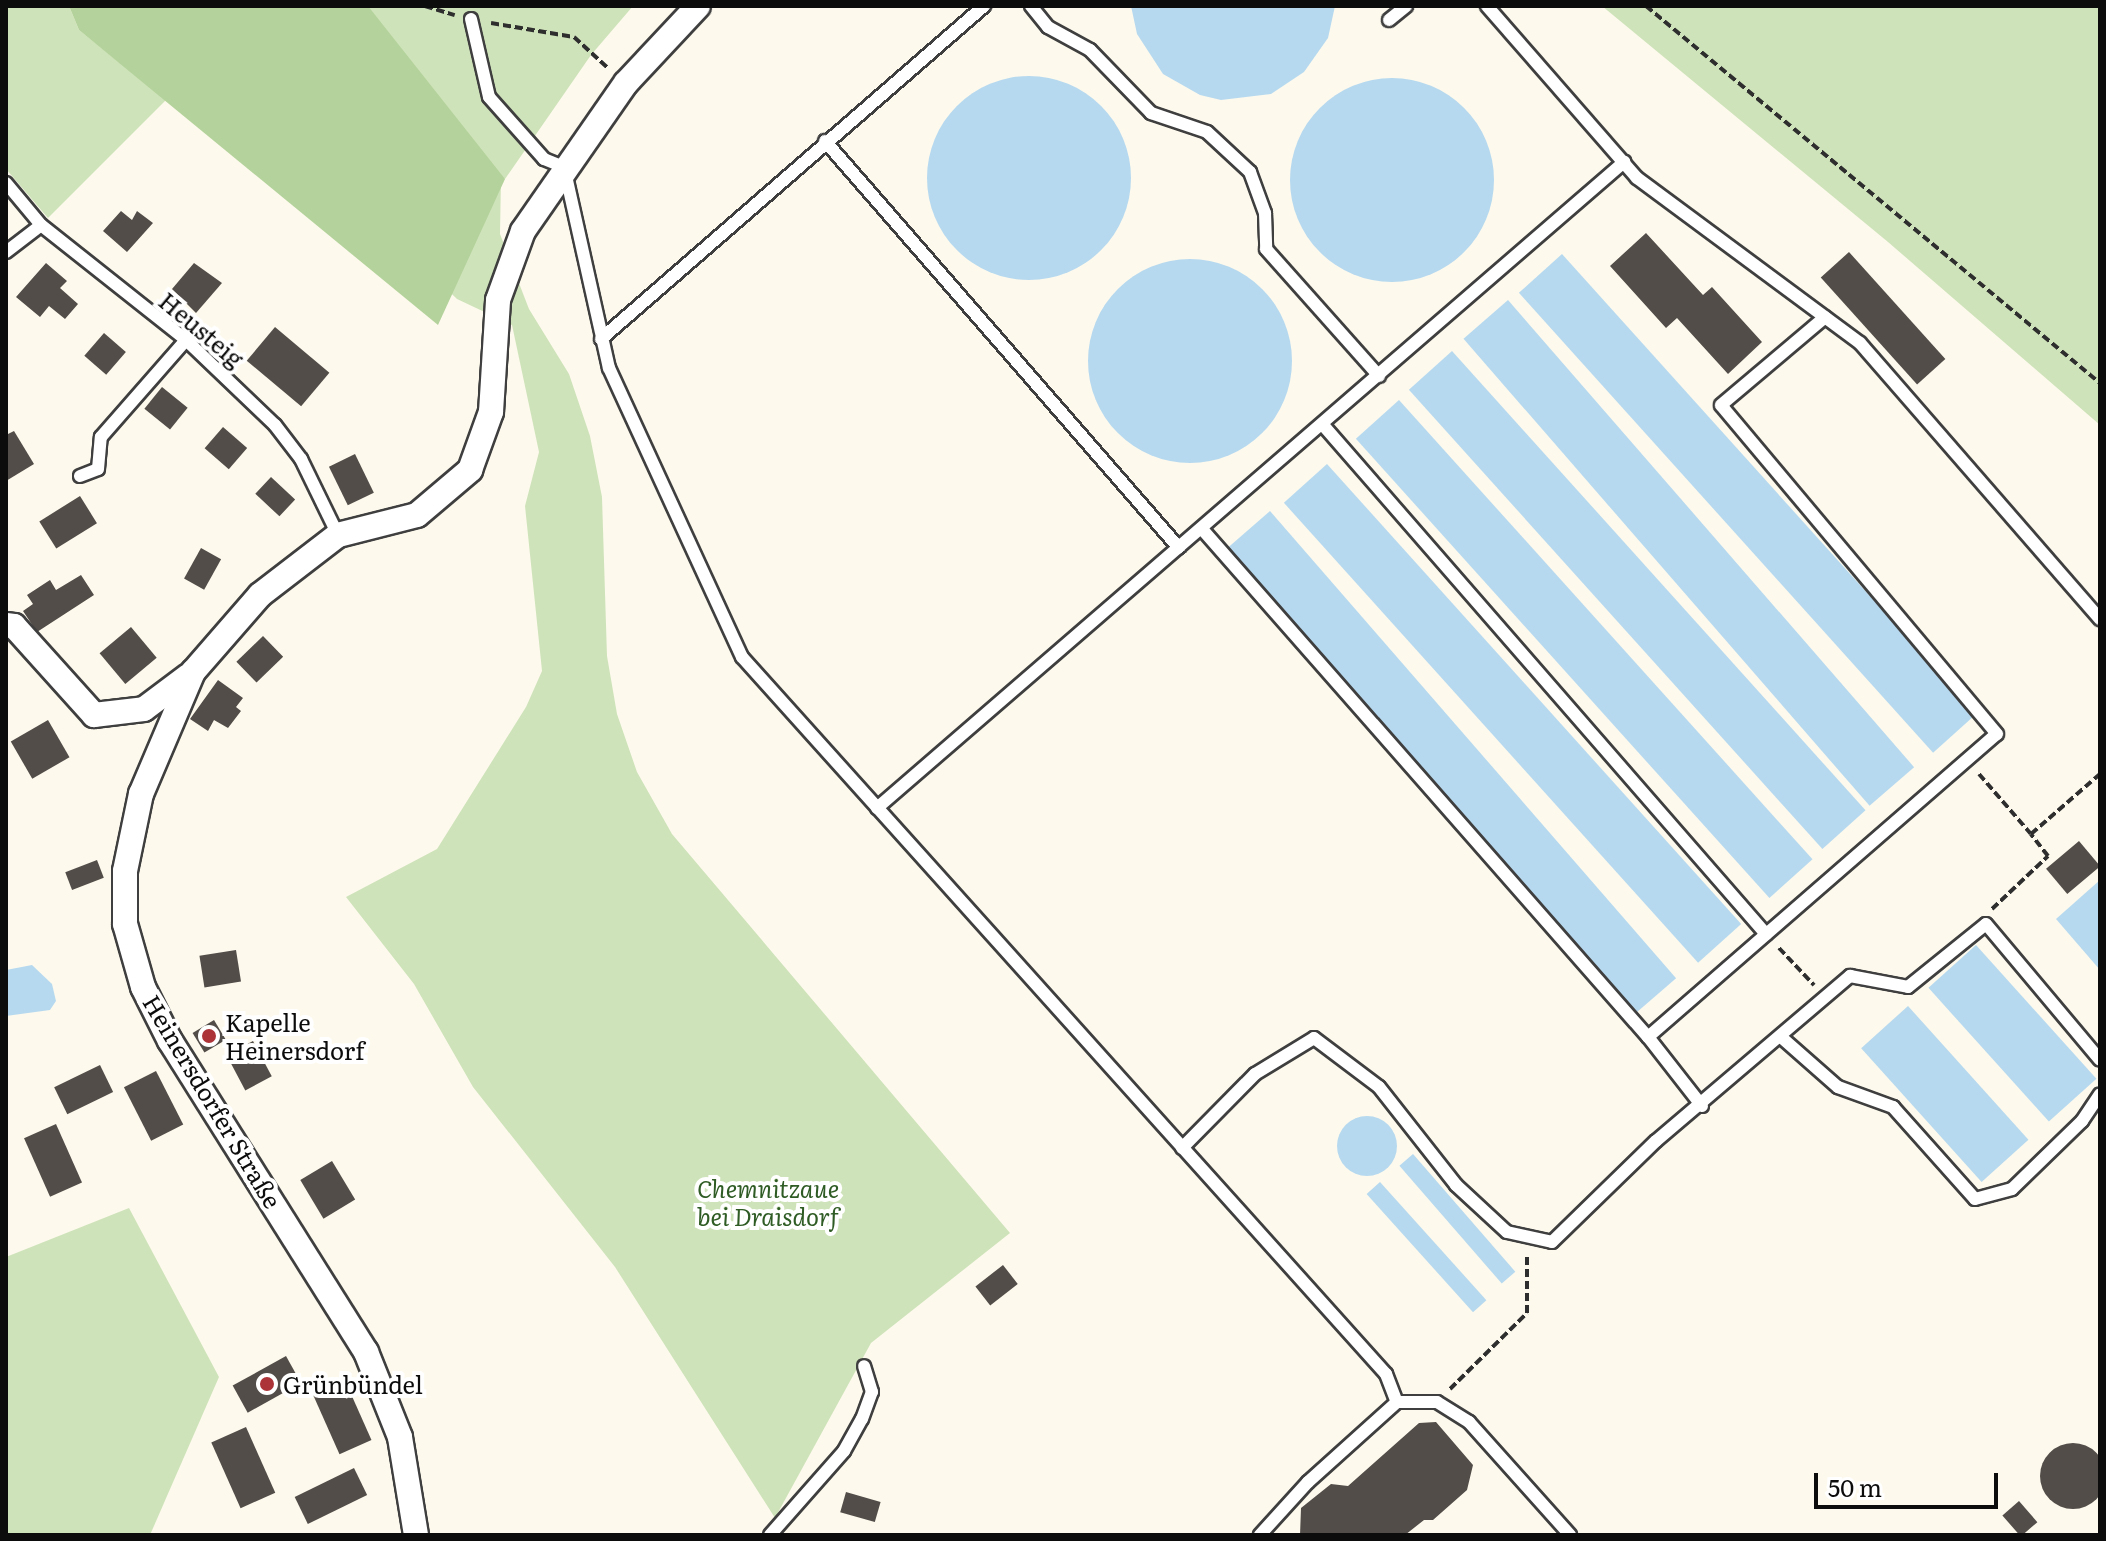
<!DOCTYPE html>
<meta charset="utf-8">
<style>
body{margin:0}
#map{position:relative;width:2106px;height:1541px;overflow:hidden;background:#fdfaed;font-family:Literata,serif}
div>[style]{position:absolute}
.green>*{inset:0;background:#cfe3ba}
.forest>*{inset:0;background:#b4d29b}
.water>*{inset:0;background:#b7d9ef;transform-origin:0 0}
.round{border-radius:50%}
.building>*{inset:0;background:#534d49;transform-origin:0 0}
.path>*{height:4px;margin-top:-2px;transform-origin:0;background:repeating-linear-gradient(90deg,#2e2e2e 0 8px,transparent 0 12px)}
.roads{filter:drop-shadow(2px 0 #3f3f3f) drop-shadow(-2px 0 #3f3f3f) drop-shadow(0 2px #3f3f3f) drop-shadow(0 -2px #3f3f3f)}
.service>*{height:12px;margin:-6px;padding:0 6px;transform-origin:6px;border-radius:6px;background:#fff}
.minor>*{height:24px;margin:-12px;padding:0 12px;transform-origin:12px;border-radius:12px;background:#fff}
.dots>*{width:22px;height:22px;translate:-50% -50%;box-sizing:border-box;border:4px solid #fff;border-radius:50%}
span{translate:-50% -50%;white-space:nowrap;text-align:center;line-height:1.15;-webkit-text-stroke:8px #fff;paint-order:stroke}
.street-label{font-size:24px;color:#0c0c0c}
.poi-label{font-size:24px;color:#0c0c0c}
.left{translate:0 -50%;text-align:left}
.park-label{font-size:24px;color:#2f5c24;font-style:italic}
.frame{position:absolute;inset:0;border:8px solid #0c0c0c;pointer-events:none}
.scale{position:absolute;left:1814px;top:1473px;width:184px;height:36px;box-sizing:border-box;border:4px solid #0c0c0c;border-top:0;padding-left:10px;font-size:24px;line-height:28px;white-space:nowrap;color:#0c0c0c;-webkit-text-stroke:6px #fff;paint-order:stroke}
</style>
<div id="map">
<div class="green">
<div style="clip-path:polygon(6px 6px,69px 6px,79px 30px,166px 100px,48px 218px,6px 169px)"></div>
<div style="clip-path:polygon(190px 6px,633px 6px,591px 55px,505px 179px,501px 176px,500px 234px,529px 309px,569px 374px,590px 436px,602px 497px,607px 656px,617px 714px,637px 772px,672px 834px,1010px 1233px,871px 1343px,775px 1518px,615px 1267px,473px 1087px,414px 984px,346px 897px,437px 849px,526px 707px,542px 671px,525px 506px,539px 452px,512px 325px,457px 299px,417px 260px)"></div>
<div style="clip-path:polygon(1602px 6px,2100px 6px,2100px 425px,1888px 242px)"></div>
<div style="clip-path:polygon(129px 1208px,219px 1377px,150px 1535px,6px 1535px,6px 1257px)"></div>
</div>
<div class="forest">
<div style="clip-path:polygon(69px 6px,368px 6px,505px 179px,438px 325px,79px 30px)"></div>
</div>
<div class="water">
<div style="clip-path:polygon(1131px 6px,1335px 6px,1328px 38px,1304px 72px,1271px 94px,1221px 100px,1200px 95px,1163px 74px,1137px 34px)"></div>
<div class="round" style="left:927px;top:76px;width:204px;height:204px"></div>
<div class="round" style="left:1290px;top:78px;width:204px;height:204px"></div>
<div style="left:1562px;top:254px;width:619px;height:58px;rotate:48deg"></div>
<div class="round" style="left:1088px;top:259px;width:204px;height:204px"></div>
<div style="left:1508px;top:300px;width:619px;height:59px;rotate:49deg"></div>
<div style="left:1452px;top:351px;width:618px;height:58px;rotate:48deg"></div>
<div style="left:1399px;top:400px;width:618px;height:58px;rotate:48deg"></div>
<div style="left:1327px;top:464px;width:619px;height:58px;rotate:48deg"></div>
<div style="left:1270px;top:511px;width:619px;height:59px;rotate:49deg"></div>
<div style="clip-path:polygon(2100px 880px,2100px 970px,2056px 919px)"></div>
<div style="left:1976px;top:945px;width:180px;height:64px;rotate:48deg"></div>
<div style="clip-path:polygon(32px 965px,52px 984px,56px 1001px,50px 1010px,6px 1016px,6px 970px)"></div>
<div style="left:1908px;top:1006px;width:180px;height:63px;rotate:48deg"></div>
<div class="round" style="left:1337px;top:1116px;width:60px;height:60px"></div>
<div style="left:1413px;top:1154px;width:156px;height:18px;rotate:49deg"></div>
<div style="left:1380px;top:1182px;width:159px;height:18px;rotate:48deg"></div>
</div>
<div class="building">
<div style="clip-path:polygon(121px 211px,132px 220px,137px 211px,153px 223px,127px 252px,103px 231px)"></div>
<div style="clip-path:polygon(1646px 233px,1703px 295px,1712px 287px,1762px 342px,1728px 374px,1677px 318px,1666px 328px,1610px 266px)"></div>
<div style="left:1849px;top:252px;width:144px;height:38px;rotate:48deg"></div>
<div style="clip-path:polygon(46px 263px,67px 281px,60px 288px,78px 304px,65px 319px,49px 306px,40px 317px,16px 297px)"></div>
<div style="clip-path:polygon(194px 263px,222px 283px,196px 313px,172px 289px)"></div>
<div style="left:275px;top:327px;width:71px;height:44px;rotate:40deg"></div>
<div style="left:104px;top:333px;width:29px;height:30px;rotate:41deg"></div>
<div style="left:162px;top:387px;width:33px;height:28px;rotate:39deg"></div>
<div style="left:223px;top:427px;width:32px;height:28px;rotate:41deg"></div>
<div style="clip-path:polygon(14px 431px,34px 464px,6px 481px,6px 435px)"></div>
<div style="left:355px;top:454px;width:43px;height:29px;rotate:64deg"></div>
<div style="left:271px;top:477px;width:33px;height:23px;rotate:43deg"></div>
<div style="left:80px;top:496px;width:32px;height:48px;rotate:58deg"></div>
<div style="left:201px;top:548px;width:23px;height:35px;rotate:29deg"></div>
<div style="clip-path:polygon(81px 575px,94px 595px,37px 632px,23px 611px,33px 604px,27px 595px,50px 580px,56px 590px)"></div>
<div style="left:131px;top:627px;width:40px;height:41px;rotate:50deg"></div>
<div style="left:263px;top:636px;width:29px;height:37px;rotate:46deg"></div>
<div style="clip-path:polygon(218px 680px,243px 698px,236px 707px,241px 711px,228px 728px,214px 720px,208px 731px,190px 719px)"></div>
<div style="left:48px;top:720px;width:43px;height:43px;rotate:60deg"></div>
<div style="left:2079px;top:841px;width:33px;height:43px;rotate:50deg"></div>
<div style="left:97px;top:860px;width:19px;height:34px;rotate:69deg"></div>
<div style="left:236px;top:950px;width:32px;height:37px;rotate:81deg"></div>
<div style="left:214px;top:1020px;width:23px;height:25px;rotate:59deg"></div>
<div style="left:253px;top:1041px;width:40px;height:30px;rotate:62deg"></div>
<div style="left:100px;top:1065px;width:30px;height:51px;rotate:64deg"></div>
<div style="left:156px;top:1071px;width:60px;height:36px;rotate:63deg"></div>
<div style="left:56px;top:1124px;width:64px;height:35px;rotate:66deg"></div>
<div style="left:332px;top:1161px;width:45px;height:37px;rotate:59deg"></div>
<div style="left:1003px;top:1265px;width:24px;height:35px;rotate:52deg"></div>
<div style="left:286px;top:1356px;width:31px;height:61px;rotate:61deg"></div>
<div style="left:343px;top:1376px;width:70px;height:35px;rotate:66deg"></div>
<div style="clip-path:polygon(1436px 1422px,1473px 1465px,1467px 1490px,1433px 1520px,1424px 1520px,1405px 1535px,1300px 1535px,1301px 1508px,1331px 1484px,1348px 1486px,1419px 1423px)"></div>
<div style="left:246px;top:1427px;width:72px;height:38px;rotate:66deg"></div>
<div class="round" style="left:2040px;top:1443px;width:66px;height:66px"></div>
<div style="left:354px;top:1468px;width:30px;height:66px;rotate:64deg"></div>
<div style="left:846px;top:1492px;width:36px;height:21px;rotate:16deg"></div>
<div style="left:2019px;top:1501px;width:28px;height:22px;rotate:49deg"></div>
</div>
<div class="path">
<div style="left:425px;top:6px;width:31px;rotate:17deg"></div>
<div style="left:1646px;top:6px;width:590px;rotate:39.71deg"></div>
<div style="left:491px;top:23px;width:84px;rotate:9.6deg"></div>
<div style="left:574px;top:37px;width:47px;rotate:42.4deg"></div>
<div style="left:1979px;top:774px;width:79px;rotate:49.1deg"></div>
<div style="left:2031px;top:834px;width:91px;rotate:-41deg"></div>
<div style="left:1992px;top:909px;width:77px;rotate:-43.4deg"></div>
<div style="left:2048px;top:856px;width:28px;rotate:-128deg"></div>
<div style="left:1779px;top:948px;width:51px;rotate:46.6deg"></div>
<div style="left:1450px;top:1389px;width:108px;rotate:-44.6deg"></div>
<div style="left:1527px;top:1313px;width:58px;rotate:-90deg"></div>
</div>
<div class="roads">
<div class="service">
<div style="left:1031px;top:6px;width:27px;rotate:51deg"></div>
<div style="left:1048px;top:27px;width:48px;rotate:28.7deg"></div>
<div style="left:1090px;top:50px;width:88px;rotate:45.9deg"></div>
<div style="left:1151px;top:113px;width:59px;rotate:18.7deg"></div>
<div style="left:1207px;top:132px;width:59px;rotate:42.9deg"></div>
<div style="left:1250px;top:172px;width:44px;rotate:69.9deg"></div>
<div style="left:1265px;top:213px;width:36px;rotate:88deg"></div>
<div style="left:1266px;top:249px;width:170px;rotate:48.3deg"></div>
<div style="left:1487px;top:6px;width:228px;rotate:48.9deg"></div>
<div style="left:1637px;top:178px;width:277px;rotate:36.5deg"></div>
<div style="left:1860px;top:343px;width:366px;rotate:49deg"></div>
<div style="left:471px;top:19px;width:80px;rotate:77deg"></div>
<div style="left:489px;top:97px;width:83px;rotate:48.4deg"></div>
<div style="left:544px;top:159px;width:22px;rotate:22deg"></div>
<div style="left:564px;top:167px;width:206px;rotate:77.4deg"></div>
<div style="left:609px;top:368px;width:318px;rotate:65.3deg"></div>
<div style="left:742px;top:657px;width:964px;rotate:48.07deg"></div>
<div style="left:1386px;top:1374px;width:30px;rotate:69deg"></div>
<div style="left:1397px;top:1402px;width:120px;rotate:138deg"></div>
<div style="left:1308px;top:1482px;width:72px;rotate:132.2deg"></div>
<div style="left:1389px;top:20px;width:22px;rotate:-39deg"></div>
<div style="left:825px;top:141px;width:539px;rotate:48.98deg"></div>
<div style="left:6px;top:183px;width:55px;rotate:50.2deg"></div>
<div style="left:41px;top:225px;width:185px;rotate:38.4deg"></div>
<div style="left:186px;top:340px;width:123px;rotate:43.7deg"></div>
<div style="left:275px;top:425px;width:43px;rotate:52.6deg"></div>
<div style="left:301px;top:459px;width:85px;rotate:64deg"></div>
<div style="left:6px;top:252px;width:44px;rotate:-37.6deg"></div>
<div style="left:601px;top:339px;width:508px;rotate:-41.01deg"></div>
<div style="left:1323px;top:425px;width:675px;rotate:48.97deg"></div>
<div style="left:80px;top:476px;width:19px;rotate:-21deg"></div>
<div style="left:98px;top:469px;width:32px;rotate:-85deg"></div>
<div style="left:101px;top:437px;width:129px;rotate:-48.8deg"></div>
<div style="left:1202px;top:529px;width:676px;rotate:48.72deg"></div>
<div style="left:877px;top:808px;width:988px;rotate:-40.85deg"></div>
<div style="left:1781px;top:1037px;width:76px;rotate:41.3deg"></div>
<div style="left:1838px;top:1087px;width:59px;rotate:20deg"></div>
<div style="left:1893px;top:1107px;width:123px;rotate:48.3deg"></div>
<div style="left:1975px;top:1199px;width:38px;rotate:-15deg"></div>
<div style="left:2012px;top:1189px;width:98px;rotate:-44.2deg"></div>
<div style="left:2082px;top:1121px;width:32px;rotate:-56deg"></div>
<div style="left:1702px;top:1106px;width:88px;rotate:-128deg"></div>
<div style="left:1648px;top:1037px;width:462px;rotate:-41deg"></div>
<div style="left:1997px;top:734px;width:429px;rotate:-130deg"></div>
<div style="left:1721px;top:405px;width:136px;rotate:-40.2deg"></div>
<div style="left:1182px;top:1148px;width:104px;rotate:-45.4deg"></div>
<div style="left:1255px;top:1074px;width:69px;rotate:-31.4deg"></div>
<div style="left:1314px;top:1038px;width:81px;rotate:37deg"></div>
<div style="left:1379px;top:1087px;width:125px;rotate:51.8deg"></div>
<div style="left:1456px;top:1185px;width:69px;rotate:42.7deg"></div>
<div style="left:1507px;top:1232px;width:46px;rotate:12.5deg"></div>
<div style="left:1552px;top:1242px;width:145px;rotate:-44.2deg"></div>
<div style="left:1656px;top:1141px;width:255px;rotate:-40.4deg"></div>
<div style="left:1850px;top:976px;width:59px;rotate:10.7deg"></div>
<div style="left:1908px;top:987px;width:100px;rotate:-38.9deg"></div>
<div style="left:1986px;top:924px;width:177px;rotate:50deg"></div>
<div style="left:1397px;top:1402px;width:40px"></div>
<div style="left:1437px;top:1402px;width:38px;rotate:32deg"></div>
<div style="left:1469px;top:1422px;width:152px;rotate:48.2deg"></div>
<div style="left:770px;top:1535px;width:112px;rotate:-48.6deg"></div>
<div style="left:844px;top:1451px;width:37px;rotate:-61deg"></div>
<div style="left:862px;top:1419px;width:29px;rotate:-70deg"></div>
<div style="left:872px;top:1392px;width:27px;rotate:-107deg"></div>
</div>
<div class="minor">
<div style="left:6px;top:625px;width:8px;rotate:7deg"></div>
<div style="left:14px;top:626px;width:120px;rotate:48deg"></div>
<div style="left:94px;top:715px;width:50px;rotate:-6.8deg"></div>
<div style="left:144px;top:709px;width:55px;rotate:-36.9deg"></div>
<div style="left:416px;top:1535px;width:99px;rotate:-99.3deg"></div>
<div style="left:400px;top:1437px;width:92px;rotate:-111.8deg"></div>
<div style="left:366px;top:1352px;width:368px;rotate:-122.2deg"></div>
<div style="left:170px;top:1041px;width:60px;rotate:-116.6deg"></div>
<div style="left:143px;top:987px;width:66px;rotate:-105.9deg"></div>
<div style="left:125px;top:924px;width:53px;rotate:-90deg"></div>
<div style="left:125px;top:871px;width:79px;rotate:-78.3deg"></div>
<div style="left:141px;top:794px;width:133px;rotate:-66.9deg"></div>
<div style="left:193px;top:672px;width:102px;rotate:-49deg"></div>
<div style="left:260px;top:595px;width:98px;rotate:-37.6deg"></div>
<div style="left:338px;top:535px;width:81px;rotate:-14.2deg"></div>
<div style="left:417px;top:515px;width:70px;rotate:-40.3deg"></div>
<div style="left:470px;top:470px;width:62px;rotate:-70.1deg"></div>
<div style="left:491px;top:412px;width:112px;rotate:-86.4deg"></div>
<div style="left:498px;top:300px;width:73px;rotate:-70.1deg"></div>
<div style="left:523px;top:231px;width:180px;rotate:-55.2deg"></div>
<div style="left:626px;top:83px;width:105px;rotate:-46.9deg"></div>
</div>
</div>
<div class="dots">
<div style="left:209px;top:1036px;background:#ac3439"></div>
<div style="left:267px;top:1384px;background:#ac3439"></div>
</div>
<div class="street-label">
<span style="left:202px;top:329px;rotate:40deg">Heusteig</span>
<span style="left:213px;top:1101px;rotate:59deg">Heinersdorfer Straße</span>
</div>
<div class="poi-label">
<span class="left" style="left:225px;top:1036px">Kapelle<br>Heinersdorf</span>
<span class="left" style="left:283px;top:1384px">Grünbündel</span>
</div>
<div class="park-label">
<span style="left:768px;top:1202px">Chemnitzaue<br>bei Draisdorf</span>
</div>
<div class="frame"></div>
<div class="scale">50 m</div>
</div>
